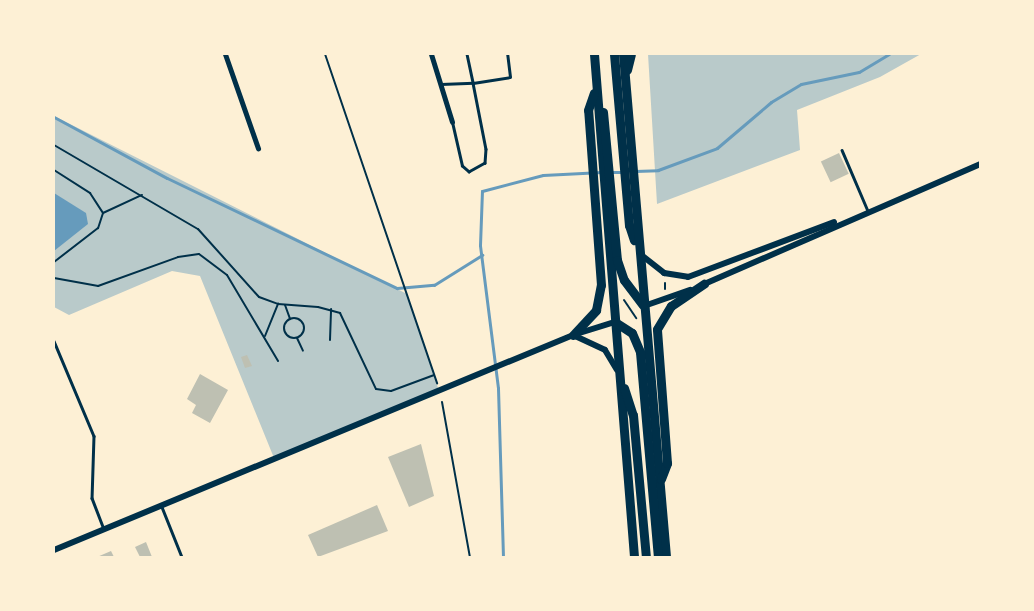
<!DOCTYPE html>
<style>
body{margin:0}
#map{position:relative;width:1034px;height:611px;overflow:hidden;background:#fdf0d5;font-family:"Playfair Display",serif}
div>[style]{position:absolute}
.green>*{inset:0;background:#b9caca}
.water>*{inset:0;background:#669bbc}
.stream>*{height:3px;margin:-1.5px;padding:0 1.5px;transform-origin:1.5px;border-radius:1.5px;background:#669bbc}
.building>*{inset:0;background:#bec0b2;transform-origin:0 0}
.path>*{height:2px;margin:-1px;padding:0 1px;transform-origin:1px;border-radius:1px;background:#003049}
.path>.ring{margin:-1px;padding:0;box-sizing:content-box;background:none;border:2px solid #003049;border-radius:50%}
.service>*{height:2.5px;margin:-1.25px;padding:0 1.25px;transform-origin:1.25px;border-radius:1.25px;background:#003049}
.minor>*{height:5px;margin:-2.5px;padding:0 2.5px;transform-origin:2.5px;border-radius:2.5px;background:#003049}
.tertiary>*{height:6px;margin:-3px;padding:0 3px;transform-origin:3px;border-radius:3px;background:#003049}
.trunk>*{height:9px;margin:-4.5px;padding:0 4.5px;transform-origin:4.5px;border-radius:4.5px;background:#003049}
span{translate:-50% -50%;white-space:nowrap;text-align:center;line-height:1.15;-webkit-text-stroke:5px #fdf0d5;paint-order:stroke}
.frame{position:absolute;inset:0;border:55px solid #fdf0d5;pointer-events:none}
</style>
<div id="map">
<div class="green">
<div style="clip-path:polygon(648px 54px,921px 54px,880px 77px,797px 110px,800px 150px,657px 204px)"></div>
<div style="clip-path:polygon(54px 116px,407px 294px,439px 391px,274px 458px,200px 276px,172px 271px,69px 315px,54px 307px)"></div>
</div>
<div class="water">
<div style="clip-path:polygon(54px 193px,86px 213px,88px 224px,54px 251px)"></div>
</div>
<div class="stream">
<div style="left:54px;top:117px;width:128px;rotate:28.4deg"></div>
<div style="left:167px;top:178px;width:255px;rotate:25.6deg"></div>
<div style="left:397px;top:288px;width:37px;rotate:-5deg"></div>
<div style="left:434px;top:285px;width:57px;rotate:-32deg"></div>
<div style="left:635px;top:171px;width:23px;rotate:-2deg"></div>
<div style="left:658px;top:170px;width:63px;rotate:-20.4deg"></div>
<div style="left:717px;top:148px;width:71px;rotate:-40.4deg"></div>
<div style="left:771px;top:102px;width:35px;rotate:-31deg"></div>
<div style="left:801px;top:84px;width:59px;rotate:-11.7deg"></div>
<div style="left:859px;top:72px;width:35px;rotate:-31deg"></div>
<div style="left:610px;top:172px;width:14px"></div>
<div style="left:503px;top:557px;width:169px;rotate:-91.7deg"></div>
<div style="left:498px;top:388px;width:144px;rotate:-97.2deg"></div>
<div style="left:480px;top:245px;width:54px;rotate:-87.9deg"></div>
<div style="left:482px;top:191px;width:63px;rotate:-14.7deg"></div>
<div style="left:543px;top:175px;width:59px;rotate:-2.9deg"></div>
</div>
<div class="building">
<div style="left:839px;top:153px;width:23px;height:20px;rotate:65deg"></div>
<div style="clip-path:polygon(247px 355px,252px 366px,245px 368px,241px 357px)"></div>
<div style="clip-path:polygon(200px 374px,228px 390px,210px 423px,192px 413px,196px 405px,187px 399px)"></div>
<div style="clip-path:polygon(421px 444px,434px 496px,409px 507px,388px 457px)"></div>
<div style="clip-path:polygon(377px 505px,388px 531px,318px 557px,308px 535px)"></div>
<div style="clip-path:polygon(146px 542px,152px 557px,140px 557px,135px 547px)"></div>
<div style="clip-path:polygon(111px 551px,114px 557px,97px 557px)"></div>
</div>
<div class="path">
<div style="left:325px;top:54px;width:348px;rotate:71.2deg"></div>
<div style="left:54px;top:145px;width:167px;rotate:30.3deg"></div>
<div style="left:198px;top:229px;width:91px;rotate:48.1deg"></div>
<div style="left:259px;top:297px;width:20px;rotate:20deg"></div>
<div style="left:278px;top:304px;width:40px;rotate:4.3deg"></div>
<div style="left:318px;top:307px;width:23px;rotate:15deg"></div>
<div style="left:340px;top:313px;width:84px;rotate:64.7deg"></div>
<div style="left:376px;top:389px;width:15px;rotate:8deg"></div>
<div style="left:391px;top:391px;width:46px;rotate:-20.4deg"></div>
<div style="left:54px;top:170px;width:43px;rotate:32.6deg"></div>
<div style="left:90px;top:193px;width:24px;rotate:57deg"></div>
<div style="left:103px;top:213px;width:16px;rotate:108deg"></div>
<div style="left:98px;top:228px;width:56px;rotate:142.3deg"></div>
<div style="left:103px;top:213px;width:43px;rotate:-24.8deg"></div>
<div style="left:54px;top:278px;width:45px;rotate:10.3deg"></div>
<div style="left:98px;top:286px;width:85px;rotate:-19.9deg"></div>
<div style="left:178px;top:257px;width:21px;rotate:-8deg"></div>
<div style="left:199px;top:254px;width:35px;rotate:37deg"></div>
<div style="left:227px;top:275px;width:100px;rotate:59.3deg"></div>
<div style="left:665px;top:283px;width:6px;rotate:90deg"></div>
<div style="left:624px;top:300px;width:22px;rotate:56deg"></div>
<div style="left:285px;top:305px;width:15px;rotate:70deg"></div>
<div class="ring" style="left:284px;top:318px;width:18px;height:18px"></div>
<div style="left:265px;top:336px;width:35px;rotate:-68deg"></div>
<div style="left:297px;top:338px;width:14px;rotate:65deg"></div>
<div style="left:330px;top:340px;width:31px;rotate:-88deg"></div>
<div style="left:442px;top:402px;width:158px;rotate:79.8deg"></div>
</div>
<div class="service">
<div style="left:467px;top:54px;width:30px;rotate:78deg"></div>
<div style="left:473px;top:83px;width:37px;rotate:-9deg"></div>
<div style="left:510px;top:77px;width:23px;rotate:-97deg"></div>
<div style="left:441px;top:84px;width:32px;rotate:-2deg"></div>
<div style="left:473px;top:83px;width:67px;rotate:78.9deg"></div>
<div style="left:486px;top:149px;width:14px;rotate:94deg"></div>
<div style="left:485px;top:163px;width:18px;rotate:151deg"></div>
<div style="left:469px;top:172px;width:9px;rotate:-139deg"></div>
<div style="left:462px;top:166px;width:45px;rotate:-102.8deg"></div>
<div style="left:842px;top:150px;width:66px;rotate:66.9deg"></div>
<div style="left:54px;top:341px;width:103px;rotate:67.2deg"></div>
<div style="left:94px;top:436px;width:62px;rotate:91.8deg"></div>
<div style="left:92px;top:498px;width:31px;rotate:69deg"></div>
<div style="left:162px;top:507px;width:54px;rotate:68.2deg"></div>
</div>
<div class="minor">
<div style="left:225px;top:54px;width:100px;rotate:70.7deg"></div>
<div style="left:431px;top:54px;width:71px;rotate:72.8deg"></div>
</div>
<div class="tertiary">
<div style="left:640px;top:254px;width:31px;rotate:38deg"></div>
<div style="left:664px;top:273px;width:24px;rotate:9deg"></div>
<div style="left:688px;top:277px;width:156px;rotate:-20.6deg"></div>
<div style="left:702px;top:285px;width:303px;rotate:-23.5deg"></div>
<div style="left:644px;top:306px;width:49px;rotate:-19.2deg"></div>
<div style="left:573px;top:335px;width:35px;rotate:25deg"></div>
<div style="left:605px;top:350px;width:23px;rotate:59deg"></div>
<div style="left:54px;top:550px;width:562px;rotate:-22.5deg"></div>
<div style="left:573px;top:335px;width:44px;rotate:-17.2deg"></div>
</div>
<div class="trunk">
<div style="left:594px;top:54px;width:505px;rotate:85.45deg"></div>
<div style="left:614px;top:54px;width:172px;rotate:85deg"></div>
<div style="left:629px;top:225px;width:16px;rotate:72deg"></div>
<div style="left:623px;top:54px;width:505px;rotate:85.11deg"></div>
<div style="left:627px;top:70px;width:16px;rotate:-76deg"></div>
<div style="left:603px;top:112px;width:149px;rotate:84.6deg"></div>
<div style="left:617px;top:260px;width:21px;rotate:71deg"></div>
<div style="left:624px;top:280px;width:31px;rotate:53deg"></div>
<div style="left:615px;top:322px;width:20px;rotate:33deg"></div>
<div style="left:632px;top:333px;width:21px;rotate:67deg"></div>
<div style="left:640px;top:352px;width:206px;rotate:85deg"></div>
<div style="left:573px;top:335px;width:34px;rotate:-47deg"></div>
<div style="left:596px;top:310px;width:25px;rotate:-79deg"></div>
<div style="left:601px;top:285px;width:175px;rotate:-94.2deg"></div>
<div style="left:588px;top:110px;width:18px;rotate:-71deg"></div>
<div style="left:624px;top:388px;width:28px;rotate:72deg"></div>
<div style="left:633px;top:415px;width:143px;rotate:84.8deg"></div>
<div style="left:661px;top:479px;width:17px;rotate:-69deg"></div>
<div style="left:667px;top:463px;width:134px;rotate:-94.3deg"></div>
<div style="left:657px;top:329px;width:27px;rotate:-59deg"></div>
<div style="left:671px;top:306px;width:40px;rotate:-34deg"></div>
</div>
<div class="frame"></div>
</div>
